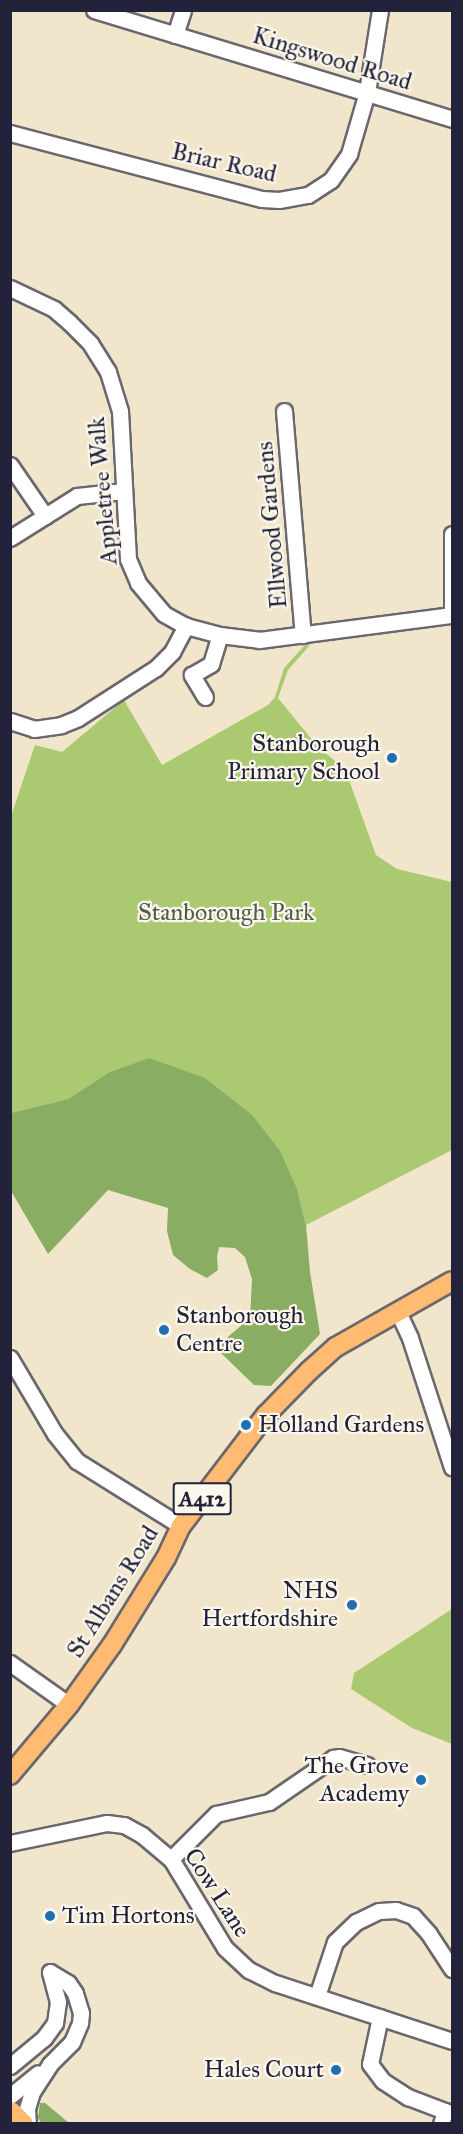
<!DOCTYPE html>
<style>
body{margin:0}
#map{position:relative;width:463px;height:2134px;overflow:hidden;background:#f1e6cb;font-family:"IM FELL Great Primer",serif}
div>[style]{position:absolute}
.green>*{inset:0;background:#abc971}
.forest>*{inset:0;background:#88ad63}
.roads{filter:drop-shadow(2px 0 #6a676d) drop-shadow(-2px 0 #6a676d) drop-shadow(0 2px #6a676d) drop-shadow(0 -2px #6a676d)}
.minor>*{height:15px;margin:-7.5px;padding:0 7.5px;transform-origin:7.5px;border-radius:7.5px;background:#fff}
.major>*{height:18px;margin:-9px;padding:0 9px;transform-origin:9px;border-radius:9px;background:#ffbb71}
.highway>*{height:21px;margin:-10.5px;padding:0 10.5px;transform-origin:10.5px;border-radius:10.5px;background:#ffbb71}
.dots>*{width:16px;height:16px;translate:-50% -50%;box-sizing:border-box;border:3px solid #fbf7ec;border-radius:50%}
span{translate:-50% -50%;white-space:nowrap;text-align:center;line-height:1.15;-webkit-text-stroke:4.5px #fbf7ec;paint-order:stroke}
.shield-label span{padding:2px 4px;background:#fbf7ec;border:2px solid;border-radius:4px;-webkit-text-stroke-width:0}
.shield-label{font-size:22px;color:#22223b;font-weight:700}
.street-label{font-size:24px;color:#22223b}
.poi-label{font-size:24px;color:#22223b}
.right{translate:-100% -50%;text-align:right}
.left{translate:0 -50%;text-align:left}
.park-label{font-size:24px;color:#525c4e}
.frame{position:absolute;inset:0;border:12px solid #22223b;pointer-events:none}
</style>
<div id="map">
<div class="green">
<div style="clip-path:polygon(310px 645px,288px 670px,278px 698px,318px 747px,345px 769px,376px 855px,397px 869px,452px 882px,452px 1150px,306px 1225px,297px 1189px,108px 1073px,68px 1099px,11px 1113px,11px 816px,35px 745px,62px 752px,124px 700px,162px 765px,268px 705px,275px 697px,284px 668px,304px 646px)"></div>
<div style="clip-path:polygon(452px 1609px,452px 1744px,412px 1728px,351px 1689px,354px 1673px)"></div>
</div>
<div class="forest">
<div style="clip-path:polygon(149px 1058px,205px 1078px,252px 1115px,280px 1151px,297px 1189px,306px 1225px,310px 1272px,320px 1334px,271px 1386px,254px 1385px,221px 1353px,222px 1342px,250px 1318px,252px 1279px,245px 1257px,235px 1248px,219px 1247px,217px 1257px,218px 1270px,207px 1278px,190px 1269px,173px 1255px,167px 1231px,168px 1208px,108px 1190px,48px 1254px,11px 1191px,11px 1113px,68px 1099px,108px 1073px)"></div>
<div style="clip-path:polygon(40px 2103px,45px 2103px,69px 2123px,41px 2123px,38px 2118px)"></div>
</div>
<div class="roads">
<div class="minor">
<div style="left:94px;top:10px;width:374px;rotate:16.9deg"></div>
<div style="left:175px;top:35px;width:26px;rotate:-72deg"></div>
<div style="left:10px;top:133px;width:260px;rotate:14.7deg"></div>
<div style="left:262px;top:199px;width:17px;rotate:3deg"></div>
<div style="left:279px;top:200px;width:29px;rotate:-10deg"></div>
<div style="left:308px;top:195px;width:27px;rotate:-33deg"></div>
<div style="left:331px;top:180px;width:32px;rotate:-55deg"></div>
<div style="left:349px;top:154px;width:65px;rotate:-73.8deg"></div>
<div style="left:367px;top:92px;width:83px;rotate:-81deg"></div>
<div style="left:10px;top:288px;width:49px;rotate:25.5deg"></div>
<div style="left:54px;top:309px;width:20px;rotate:41deg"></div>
<div style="left:69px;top:322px;width:30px;rotate:45deg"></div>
<div style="left:90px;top:343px;width:34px;rotate:58deg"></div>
<div style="left:108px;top:372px;width:41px;rotate:72.9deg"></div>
<div style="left:120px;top:411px;width:148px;rotate:86.9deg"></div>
<div style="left:128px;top:559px;width:26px;rotate:67deg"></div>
<div style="left:138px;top:583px;width:40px;rotate:50deg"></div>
<div style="left:164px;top:614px;width:25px;rotate:29deg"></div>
<div style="left:186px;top:626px;width:35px;rotate:15deg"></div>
<div style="left:220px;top:635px;width:39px;rotate:7deg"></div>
<div style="left:259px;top:640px;width:195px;rotate:-7.4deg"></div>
<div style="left:284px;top:411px;width:225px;rotate:85.2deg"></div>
<div style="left:10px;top:465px;width:62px;rotate:55.5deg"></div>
<div style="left:452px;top:534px;width:77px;rotate:90deg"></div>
<div style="left:10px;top:538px;width:79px;rotate:-32.1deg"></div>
<div style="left:77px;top:496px;width:47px;rotate:-6.1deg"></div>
<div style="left:205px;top:697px;width:26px;rotate:-121deg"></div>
<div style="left:192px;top:675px;width:22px;rotate:-30deg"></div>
<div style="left:211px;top:664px;width:30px;rotate:-73deg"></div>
<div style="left:10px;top:721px;width:25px;rotate:18deg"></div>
<div style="left:34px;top:729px;width:27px;rotate:-8deg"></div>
<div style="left:61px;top:725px;width:18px;rotate:-22deg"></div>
<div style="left:78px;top:718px;width:93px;rotate:-32.7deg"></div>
<div style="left:156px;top:668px;width:23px;rotate:-45deg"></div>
<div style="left:172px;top:652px;width:30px;rotate:-62deg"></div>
<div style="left:398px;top:1312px;width:29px;rotate:65deg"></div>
<div style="left:410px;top:1338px;width:136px;rotate:72deg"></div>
<div style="left:10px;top:1358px;width:88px;rotate:59.4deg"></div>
<div style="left:55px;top:1434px;width:35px;rotate:51deg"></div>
<div style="left:77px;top:1461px;width:123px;rotate:32deg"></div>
<div style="left:10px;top:1663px;width:72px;rotate:35.4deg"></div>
<div style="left:10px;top:1843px;width:99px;rotate:-11.7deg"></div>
<div style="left:107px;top:1823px;width:17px;rotate:7deg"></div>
<div style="left:124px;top:1825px;width:21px;rotate:29deg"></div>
<div style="left:142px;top:1835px;width:38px;rotate:40deg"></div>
<div style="left:171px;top:1859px;width:104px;rotate:58.8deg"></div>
<div style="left:225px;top:1948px;width:33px;rotate:43deg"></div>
<div style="left:249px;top:1970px;width:29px;rotate:27deg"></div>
<div style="left:275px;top:1983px;width:186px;rotate:18.1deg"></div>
<div style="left:171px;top:1859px;width:64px;rotate:-45deg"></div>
<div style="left:216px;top:1814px;width:54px;rotate:-12.8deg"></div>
<div style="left:269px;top:1802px;width:78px;rotate:-34.5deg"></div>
<div style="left:333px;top:1758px;width:6px;rotate:-9deg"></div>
<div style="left:339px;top:1757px;width:29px;rotate:16deg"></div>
<div style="left:317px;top:1996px;width:57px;rotate:-71.6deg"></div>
<div style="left:335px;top:1942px;width:29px;rotate:-44deg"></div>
<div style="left:356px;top:1922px;width:25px;rotate:-26deg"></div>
<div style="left:379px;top:1911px;width:17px;rotate:-3deg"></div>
<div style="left:396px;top:1910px;width:18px;rotate:19deg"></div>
<div style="left:413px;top:1916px;width:24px;rotate:48deg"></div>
<div style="left:429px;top:1934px;width:42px;rotate:56.7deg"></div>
<div style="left:380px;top:2017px;width:48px;rotate:102deg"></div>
<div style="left:370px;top:2064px;width:21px;rotate:53deg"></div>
<div style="left:383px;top:2081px;width:30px;rotate:33deg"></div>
<div style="left:408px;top:2097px;width:40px;rotate:21deg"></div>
<div style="left:445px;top:2111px;width:14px;rotate:107deg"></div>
<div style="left:10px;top:2066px;width:44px;rotate:-39.5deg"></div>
<div style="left:44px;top:2038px;width:19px;rotate:-54deg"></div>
<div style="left:55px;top:2023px;width:21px;rotate:-82deg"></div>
<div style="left:58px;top:2002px;width:31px;rotate:-105deg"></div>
<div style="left:10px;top:2096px;width:36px;rotate:-39deg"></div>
<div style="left:28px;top:2124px;width:15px;rotate:-94deg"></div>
<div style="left:27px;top:2109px;width:18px;rotate:-74deg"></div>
<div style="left:32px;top:2092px;width:33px;rotate:-57deg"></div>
<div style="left:50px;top:2064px;width:31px;rotate:-45deg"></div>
<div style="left:72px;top:2042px;width:21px;rotate:-67deg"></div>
<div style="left:80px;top:2023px;width:10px;rotate:-84deg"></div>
<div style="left:81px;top:2013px;width:21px;rotate:-107deg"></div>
<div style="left:75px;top:1993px;width:12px;rotate:-125deg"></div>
<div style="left:68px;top:1983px;width:21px;rotate:-149deg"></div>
</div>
<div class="major">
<div style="left:10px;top:1775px;width:92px;rotate:-49.9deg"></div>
<div style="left:69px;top:1705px;width:74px;rotate:-54.4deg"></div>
<div style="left:112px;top:1645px;width:102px;rotate:-58.2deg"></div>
<div style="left:166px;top:1558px;width:35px;rotate:-65deg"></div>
<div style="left:181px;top:1526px;width:140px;rotate:-52.6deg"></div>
<div style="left:266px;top:1415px;width:62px;rotate:-45.7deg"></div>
<div style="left:309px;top:1371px;width:36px;rotate:-42deg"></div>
<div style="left:336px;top:1347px;width:133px;rotate:-29.6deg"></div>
</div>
<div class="highway">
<div style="left:10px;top:2112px;width:17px;rotate:45deg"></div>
</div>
</div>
<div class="dots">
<div style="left:392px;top:758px;background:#1f6fb2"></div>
<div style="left:164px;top:1330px;background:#1f6fb2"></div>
<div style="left:246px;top:1425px;background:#1f6fb2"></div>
<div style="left:352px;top:1605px;background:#1f6fb2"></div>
<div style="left:421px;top:1780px;background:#1f6fb2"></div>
<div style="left:50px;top:1916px;background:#1f6fb2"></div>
<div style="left:336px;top:2070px;background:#1f6fb2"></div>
</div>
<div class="shield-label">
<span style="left:202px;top:1499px">A412</span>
</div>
<div class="street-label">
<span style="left:332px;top:59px;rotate:17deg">Kingswood Road</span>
<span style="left:224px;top:163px;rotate:13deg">Briar Road</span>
<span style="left:103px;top:491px;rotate:-95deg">Appletree Walk</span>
<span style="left:272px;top:525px;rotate:-95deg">Ellwood Gardens</span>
<span style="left:113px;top:1592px;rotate:-58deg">St Albans Road</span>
<span style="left:217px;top:1893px;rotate:57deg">Cow Lane</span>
</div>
<div class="poi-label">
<span class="right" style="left:380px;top:758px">Stanborough<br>Primary School</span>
<span class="left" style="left:176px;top:1330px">Stanborough<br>Centre</span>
<span class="left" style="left:258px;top:1425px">Holland Gardens</span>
<span class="right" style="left:338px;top:1605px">NHS<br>Hertfordshire</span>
<span class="right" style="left:409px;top:1780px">The Grove<br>Academy</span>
<span class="left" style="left:62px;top:1916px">Tim Hortons</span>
<span class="right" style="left:324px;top:2070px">Hales Court</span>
</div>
<div class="park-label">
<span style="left:226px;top:913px">Stanborough Park</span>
</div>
<div class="frame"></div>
</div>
